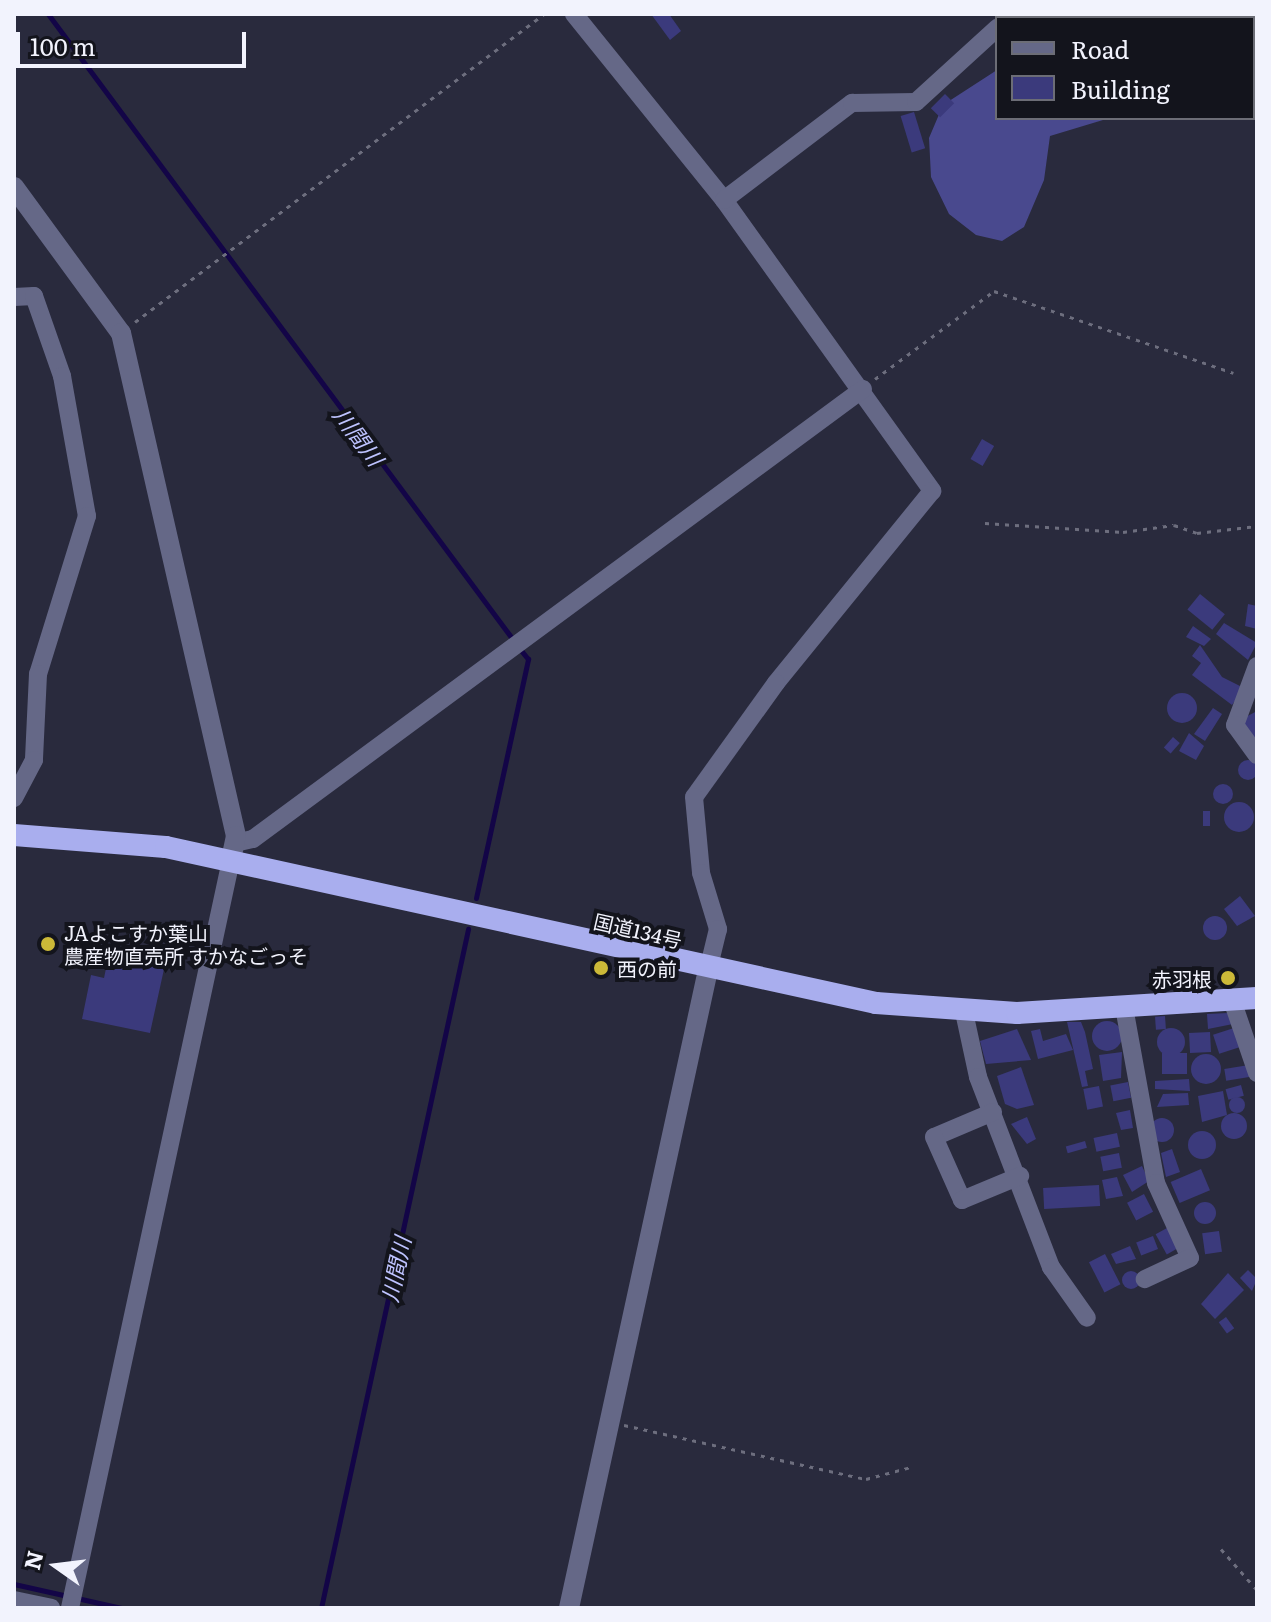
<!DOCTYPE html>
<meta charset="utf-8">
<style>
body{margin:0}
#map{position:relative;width:1271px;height:1622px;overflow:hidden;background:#292a3d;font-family:Literata,"Noto Sans JP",serif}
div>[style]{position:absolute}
.forest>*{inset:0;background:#49498e}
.stream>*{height:5px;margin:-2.5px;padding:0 2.5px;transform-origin:2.5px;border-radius:2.5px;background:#130547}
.building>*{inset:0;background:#3b3a7c;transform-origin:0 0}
.round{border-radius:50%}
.path>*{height:3px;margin-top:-1.5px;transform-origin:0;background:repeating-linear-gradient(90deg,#6d6e7e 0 4px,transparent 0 10px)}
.minor>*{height:18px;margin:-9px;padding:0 9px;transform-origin:9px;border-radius:9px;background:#656887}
.tertiary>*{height:20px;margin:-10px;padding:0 10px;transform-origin:10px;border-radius:10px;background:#656887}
.trunk>*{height:22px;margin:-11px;padding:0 11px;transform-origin:11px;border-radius:11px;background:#a9aeee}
.dots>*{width:22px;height:22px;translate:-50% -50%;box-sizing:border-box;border:4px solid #13141c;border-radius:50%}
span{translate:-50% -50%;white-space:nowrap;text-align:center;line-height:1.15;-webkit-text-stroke:8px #13141c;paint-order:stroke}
.street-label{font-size:20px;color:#f2f3fd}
.poi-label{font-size:20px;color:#f2f3fd}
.left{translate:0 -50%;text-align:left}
.right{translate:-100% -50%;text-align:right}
.water-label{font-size:22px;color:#bec3ff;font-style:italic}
.frame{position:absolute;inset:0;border:16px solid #f2f3fd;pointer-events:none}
.legend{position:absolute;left:995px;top:16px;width:260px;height:104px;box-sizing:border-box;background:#13141c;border:2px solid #6c6d76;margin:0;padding:10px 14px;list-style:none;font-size:24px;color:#f2f3fd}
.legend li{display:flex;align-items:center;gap:16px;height:40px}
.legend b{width:40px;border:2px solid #6c6d76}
.north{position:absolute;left:16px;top:1526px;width:80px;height:80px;-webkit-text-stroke:6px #13141c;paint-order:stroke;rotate:284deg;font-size:22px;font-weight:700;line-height:32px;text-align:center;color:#f2f3fd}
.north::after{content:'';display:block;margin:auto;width:28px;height:36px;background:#f2f3fd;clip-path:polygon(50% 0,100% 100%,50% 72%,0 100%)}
.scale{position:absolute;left:16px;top:32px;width:230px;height:36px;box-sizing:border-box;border:4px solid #f2f3fd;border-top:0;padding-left:10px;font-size:24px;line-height:28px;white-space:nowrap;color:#f2f3fd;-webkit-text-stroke:6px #13141c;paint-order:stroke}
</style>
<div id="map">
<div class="forest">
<div style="clip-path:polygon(997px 70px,997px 118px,1103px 120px,1050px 136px,1044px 180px,1024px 227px,1002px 241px,976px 235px,949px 214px,931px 177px,929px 138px,943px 105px)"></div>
</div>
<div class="stream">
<div style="left:48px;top:14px;width:781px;rotate:53.38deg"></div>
<div style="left:476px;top:898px;width:245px;rotate:-77.7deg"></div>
<div style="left:528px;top:659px;width:13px;rotate:-129deg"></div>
<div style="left:14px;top:1584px;width:110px;rotate:12.6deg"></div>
<div style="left:321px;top:1608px;width:695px;rotate:-77.78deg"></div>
</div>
<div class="building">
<div style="clip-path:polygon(651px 14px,669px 14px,681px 31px,670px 40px)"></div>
<div style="left:945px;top:94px;width:13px;height:20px;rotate:45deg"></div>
<div style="left:914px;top:112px;width:38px;height:14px;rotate:73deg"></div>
<div style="left:982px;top:439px;width:14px;height:23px;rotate:30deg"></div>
<div style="left:1200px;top:594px;width:32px;height:20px;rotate:39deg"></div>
<div style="clip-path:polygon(1248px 604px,1257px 606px,1257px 629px,1245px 626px)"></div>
<div style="clip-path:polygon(1224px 623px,1257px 643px,1248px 660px,1216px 634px)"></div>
<div style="clip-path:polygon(1193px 626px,1211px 639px,1204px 646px,1186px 637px)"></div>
<div style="clip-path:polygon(1200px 645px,1222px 677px,1244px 688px,1232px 705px,1192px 675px,1201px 663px,1192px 656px)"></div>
<div class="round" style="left:1167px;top:693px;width:30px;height:30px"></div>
<div style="clip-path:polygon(1213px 708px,1222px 714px,1205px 741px,1194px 734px)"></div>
<div style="clip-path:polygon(1257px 711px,1257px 749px,1242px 719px)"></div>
<div style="clip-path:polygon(1189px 733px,1204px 746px,1196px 760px,1179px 751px)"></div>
<div style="left:1173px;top:737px;width:9px;height:14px;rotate:41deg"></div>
<div class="round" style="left:1238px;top:760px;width:20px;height:20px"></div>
<div class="round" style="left:1213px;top:784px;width:20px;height:20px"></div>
<div class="round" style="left:1224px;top:802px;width:30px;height:30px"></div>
<div style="left:1203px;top:811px;width:7px;height:15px"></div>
<div style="clip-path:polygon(1240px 896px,1255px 916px,1237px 926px,1224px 909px)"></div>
<div class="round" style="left:1203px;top:916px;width:24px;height:24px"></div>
<div style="clip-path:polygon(110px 949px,166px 960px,150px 1033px,82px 1019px,91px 975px,104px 978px)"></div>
<div style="clip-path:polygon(1228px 1013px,1233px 1024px,1208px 1029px,1207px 1014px)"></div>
<div style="left:1165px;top:1016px;width:13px;height:10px;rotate:86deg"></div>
<div class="round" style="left:1092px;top:1021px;width:30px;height:30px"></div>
<div style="clip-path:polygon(1067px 1022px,1081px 1022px,1085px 1032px,1093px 1069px,1085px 1071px,1088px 1086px,1082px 1087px)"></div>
<div class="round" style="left:1157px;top:1028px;width:28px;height:28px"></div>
<div style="left:1234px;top:1028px;width:20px;height:22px;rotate:72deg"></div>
<div style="clip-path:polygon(1017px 1029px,1031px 1060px,986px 1064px,980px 1041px)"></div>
<div style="clip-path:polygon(1040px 1029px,1043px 1041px,1066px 1034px,1073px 1050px,1038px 1059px,1031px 1031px)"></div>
<div style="left:1210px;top:1032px;width:20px;height:21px;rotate:87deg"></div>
<div style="clip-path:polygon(1122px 1052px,1121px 1078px,1103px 1081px,1099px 1055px)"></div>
<div style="left:1187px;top:1053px;width:21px;height:25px;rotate:90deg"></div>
<div class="round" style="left:1191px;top:1054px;width:30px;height:30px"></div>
<div style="left:1249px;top:1065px;width:12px;height:25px;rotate:81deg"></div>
<div style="clip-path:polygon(1021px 1067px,1034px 1105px,1017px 1109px,1005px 1104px,997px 1076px)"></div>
<div style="clip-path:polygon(1189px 1079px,1190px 1091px,1155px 1089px,1155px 1081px)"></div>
<div style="left:1128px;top:1082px;width:16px;height:18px;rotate:79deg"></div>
<div style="left:1241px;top:1085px;width:11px;height:16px;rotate:75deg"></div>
<div style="left:1099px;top:1086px;width:21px;height:16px;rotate:79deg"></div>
<div style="clip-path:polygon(1223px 1091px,1227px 1115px,1202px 1122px,1198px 1096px)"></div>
<div style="clip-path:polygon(1188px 1093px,1189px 1105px,1157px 1107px,1163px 1094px)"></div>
<div class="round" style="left:1229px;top:1097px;width:16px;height:16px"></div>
<div style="clip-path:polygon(1130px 1110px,1133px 1128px,1121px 1130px,1116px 1113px)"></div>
<div class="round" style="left:1221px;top:1113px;width:26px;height:26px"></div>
<div style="clip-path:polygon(1027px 1117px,1036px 1139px,1027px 1144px,1011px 1124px)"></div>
<div class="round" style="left:1150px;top:1118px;width:24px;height:24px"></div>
<div class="round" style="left:1188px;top:1131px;width:28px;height:28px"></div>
<div style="left:1117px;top:1133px;width:14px;height:24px;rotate:78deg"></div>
<div style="left:1085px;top:1141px;width:7px;height:20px;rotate:74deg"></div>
<div style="clip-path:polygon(1172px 1149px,1180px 1172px,1166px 1177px,1161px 1153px)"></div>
<div style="left:1119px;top:1153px;width:15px;height:19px;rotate:79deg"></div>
<div style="clip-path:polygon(1142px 1166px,1149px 1181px,1132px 1192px,1123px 1175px)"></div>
<div style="left:1201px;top:1169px;width:23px;height:33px;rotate:67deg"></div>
<div style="clip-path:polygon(1117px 1177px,1123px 1196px,1106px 1199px,1102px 1180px)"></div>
<div style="left:1099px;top:1185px;width:21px;height:56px;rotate:87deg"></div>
<div style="left:1144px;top:1194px;width:20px;height:19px;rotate:63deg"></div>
<div class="round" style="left:1194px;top:1202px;width:22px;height:22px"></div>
<div style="left:1167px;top:1228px;width:23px;height:13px;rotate:61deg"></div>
<div style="left:1219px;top:1231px;width:21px;height:17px;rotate:82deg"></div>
<div style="left:1153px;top:1236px;width:14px;height:18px;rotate:69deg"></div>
<div style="clip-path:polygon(1130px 1246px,1136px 1259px,1116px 1264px,1111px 1254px)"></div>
<div style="left:1105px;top:1254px;width:34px;height:18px;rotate:63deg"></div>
<div style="clip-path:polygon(1248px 1270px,1257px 1279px,1252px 1291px,1240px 1278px)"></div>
<div class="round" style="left:1122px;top:1271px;width:18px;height:18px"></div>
<div style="clip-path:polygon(1228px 1273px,1244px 1290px,1215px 1319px,1201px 1304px)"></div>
<div style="left:1226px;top:1317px;width:14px;height:9px;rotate:54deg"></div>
</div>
<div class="path">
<div style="left:135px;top:322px;width:512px;rotate:-36.98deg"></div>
<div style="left:875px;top:379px;width:148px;rotate:-36.5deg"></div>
<div style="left:994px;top:291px;width:253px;rotate:18.9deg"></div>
<div style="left:985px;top:523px;width:138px;rotate:3.7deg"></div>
<div style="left:1123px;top:532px;width:51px;rotate:-7.8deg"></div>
<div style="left:1174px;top:525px;width:24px;rotate:19deg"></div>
<div style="left:1197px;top:533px;width:60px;rotate:-6.7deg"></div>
<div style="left:624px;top:1425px;width:248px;rotate:12.6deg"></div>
<div style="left:866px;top:1479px;width:47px;rotate:-14.9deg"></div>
<div style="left:1221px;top:1549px;width:55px;rotate:48.7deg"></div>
</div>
<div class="minor">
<div style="left:574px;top:14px;width:239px;rotate:51.1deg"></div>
<div style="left:724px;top:200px;width:358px;rotate:54.4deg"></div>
<div style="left:932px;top:491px;width:247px;rotate:129.1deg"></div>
<div style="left:776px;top:683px;width:140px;rotate:125.7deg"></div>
<div style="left:694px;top:797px;width:76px;rotate:84.7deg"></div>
<div style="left:701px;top:873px;width:59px;rotate:73.1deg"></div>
<div style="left:718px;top:929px;width:42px;rotate:103.7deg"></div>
<div style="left:1016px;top:18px;width:9px;rotate:-27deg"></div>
<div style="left:724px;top:200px;width:161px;rotate:-37.2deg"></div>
<div style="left:852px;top:103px;width:64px;rotate:-0.9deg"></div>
<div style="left:916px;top:102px;width:110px;rotate:-42.4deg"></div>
<div style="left:14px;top:297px;width:20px;rotate:-3deg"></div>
<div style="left:34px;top:296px;width:85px;rotate:70.7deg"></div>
<div style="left:62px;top:376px;width:142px;rotate:79.9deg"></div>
<div style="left:87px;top:516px;width:165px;rotate:107.2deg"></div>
<div style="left:38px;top:674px;width:86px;rotate:92.7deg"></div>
<div style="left:34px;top:760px;width:43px;rotate:117.8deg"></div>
<div style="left:1257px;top:666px;width:63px;rotate:110.4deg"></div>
<div style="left:1235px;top:725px;width:37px;rotate:54deg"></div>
<div style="left:235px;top:843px;width:18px;rotate:-13deg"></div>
<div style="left:253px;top:839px;width:758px;rotate:-36.42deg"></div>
<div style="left:1232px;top:1000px;width:77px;rotate:71.1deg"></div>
<div style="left:1124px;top:1007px;width:179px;rotate:79.7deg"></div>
<div style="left:1156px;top:1183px;width:82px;rotate:65.6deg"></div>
<div style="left:1190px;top:1258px;width:50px;rotate:155deg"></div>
<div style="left:964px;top:1012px;width:66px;rotate:77.8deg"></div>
<div style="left:978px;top:1077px;width:204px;rotate:69deg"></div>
<div style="left:1051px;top:1267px;width:62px;rotate:54.8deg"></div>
<div style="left:993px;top:1112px;width:64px;rotate:157deg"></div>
<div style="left:934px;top:1137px;width:69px;rotate:66deg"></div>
<div style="left:962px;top:1200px;width:63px;rotate:-22.5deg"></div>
<div style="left:14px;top:1600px;width:38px;rotate:12deg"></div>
<div style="left:70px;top:1608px;width:765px;rotate:-77.85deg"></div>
</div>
<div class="tertiary">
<div style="left:14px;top:187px;width:181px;rotate:53.8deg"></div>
<div style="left:121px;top:333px;width:516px;rotate:77.12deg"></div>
<div style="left:236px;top:836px;width:25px;rotate:102deg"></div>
<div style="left:569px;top:1608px;width:653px;rotate:-77.71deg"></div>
</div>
<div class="trunk">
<div style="left:14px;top:835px;width:152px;rotate:4.5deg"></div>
<div style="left:166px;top:847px;width:727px;rotate:12.39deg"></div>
<div style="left:876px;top:1003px;width:141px;rotate:4.1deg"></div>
<div style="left:1017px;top:1013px;width:240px;rotate:-3.6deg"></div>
</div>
<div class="dots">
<div style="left:48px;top:944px;background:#ccb938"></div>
<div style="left:601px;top:968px;background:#ccb938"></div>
<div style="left:1228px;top:978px;background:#ccb938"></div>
</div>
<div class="street-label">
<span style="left:638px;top:930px;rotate:13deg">国道134号</span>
</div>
<div class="poi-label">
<span class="left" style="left:64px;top:944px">JAよこすか葉山<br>農産物直売所 すかなごっそ</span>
<span class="left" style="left:617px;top:968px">西の前</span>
<span class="right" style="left:1212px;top:978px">赤羽根</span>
</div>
<div class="water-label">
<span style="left:359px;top:436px;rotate:53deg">川間川</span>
<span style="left:395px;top:1269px;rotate:-78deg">川間川</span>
</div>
<div class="frame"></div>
<ul class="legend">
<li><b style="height:10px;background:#656887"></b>Road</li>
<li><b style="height:22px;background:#3b3a7c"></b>Building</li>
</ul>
<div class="north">N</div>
<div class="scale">100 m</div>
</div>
